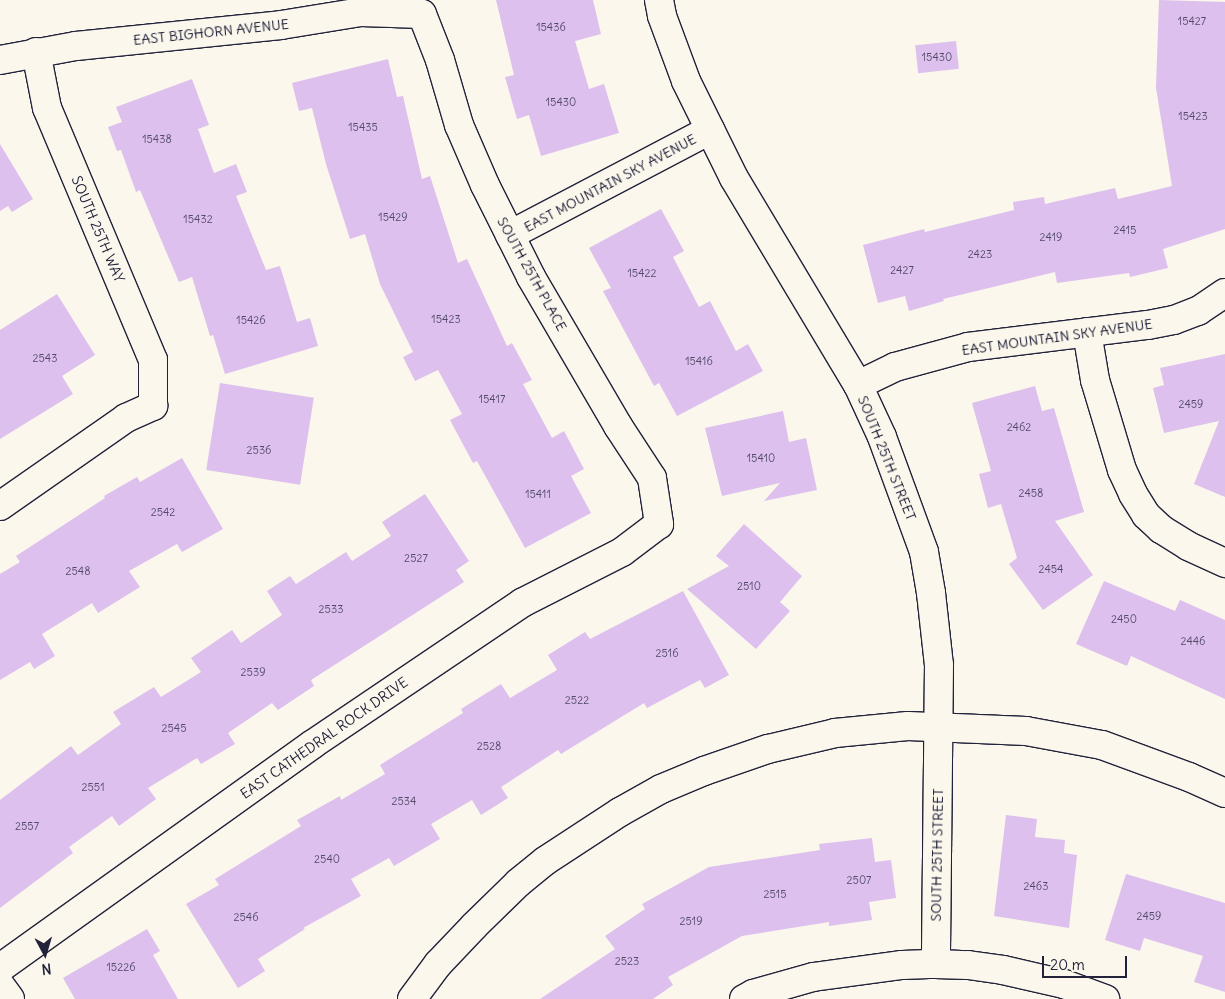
<!DOCTYPE html>
<style>
body{margin:0}
#map{position:relative;width:1225px;height:999px;overflow:hidden;background:#fbf7ec;font-family:Delius,sans-serif}
div>[style]{position:absolute}
.building>*{inset:0;background:#ddc0ee;transform-origin:0 0}
.roads{filter:drop-shadow(1px 0 #22223b) drop-shadow(-1px 0 #22223b) drop-shadow(0 1px #22223b) drop-shadow(0 -1px #22223b)}
.street>*{height:28px;margin:-14px;padding:0 14px;transform-origin:14px;border-radius:14px;background:#fbf7ec}
.secondary>*{height:28px;margin:-14px;padding:0 14px;transform-origin:14px;border-radius:14px;background:#fbf7ec}
span{translate:-50% -50%;white-space:nowrap;text-align:center;line-height:1.15;-webkit-text-stroke:4px #fbf7ec;paint-order:stroke}
.number-label{font-size:11px;color:#514a68}
.number-label span{-webkit-text-stroke-width:0}
.street-label{font-size:14px;color:#22223b}
.north{position:absolute;left:20px;top:929px;width:50px;height:50px;-webkit-text-stroke:4px #fbf7ec;paint-order:stroke;rotate:174deg;font-size:14px;font-weight:700;line-height:20px;text-align:center;color:#22223b}
.north::after{content:'';display:block;margin:auto;width:18px;height:22px;background:#22223b;clip-path:polygon(50% 0,100% 100%,50% 72%,0 100%)}
.scale{position:absolute;left:1042px;top:956px;width:85px;height:22px;box-sizing:border-box;border:2px solid #22223b;border-top:0;padding-left:6px;font-size:15px;line-height:18px;white-space:nowrap;color:#22223b;-webkit-text-stroke:4px #fbf7ec;paint-order:stroke}
</style>
<div id="map">
<div class="building">
<div style="clip-path:polygon(496px 0,593px 0,601px 34px,575px 41px,589px 89px,604px 84px,619px 133px,541px 156px,529px 115px,517px 119px,505px 77px,514px 75px)"></div>
<div style="clip-path:polygon(1159px 0,1225px 2px,1225px 229px,1163px 249px,1168px 268px,1130px 277px,1129px 273px,1057px 283px,1055px 272px,943px 299px,944px 301px,909px 311px,905px 296px,878px 303px,863px 245px,924px 229px,925px 232px,1014px 210px,1013px 202px,1044px 197px,1045px 204px,1115px 188px,1118px 199px,1172px 186px,1156px 88px)"></div>
<div style="left:956px;top:41px;width:28px;height:41px;rotate:84deg"></div>
<div style="clip-path:polygon(388px 59px,397px 97px,403px 96px,422px 179px,430px 176px,458px 263px,467px 259px,507px 346px,512px 343px,532px 380px,523px 384px,552px 438px,564px 431px,584px 469px,571px 476px,591px 513px,525px 548px,477px 461px,473px 463px,450px 420px,462px 414px,438px 370px,415px 381px,403px 357px,413px 352px,380px 284px,365px 234px,350px 239px,326px 164px,312px 108px,299px 111px,292px 83px)"></div>
<div style="clip-path:polygon(192px 79px,209px 125px,198px 129px,214px 173px,236px 164px,247px 192px,236px 196px,266px 270px,280px 266px,297px 322px,310px 318px,318px 346px,225px 374px,213px 335px,210px 336px,192px 277px,179px 282px,140px 190px,136px 192px,121px 150px,117px 151px,108px 127px,122px 122px,116px 107px)"></div>
<div style="clip-path:polygon(0 144px,33px 199px,12px 212px,8px 206px,0 211px)"></div>
<div style="clip-path:polygon(661px 209px,684px 251px,673px 257px,699px 307px,710px 301px,736px 351px,748px 344px,763px 371px,677px 416px,659px 383px,654px 386px,603px 291px,611px 288px,589px 248px)"></div>
<div style="clip-path:polygon(57px 294px,95px 355px,62px 376px,73px 394px,0 439px,0 330px)"></div>
<div style="clip-path:polygon(1225px 354px,1225px 497px,1194px 484px,1219px 421px,1164px 433px,1153px 388px,1164px 385px,1160px 368px)"></div>
<div style="left:220px;top:383px;width:95px;height:88px;rotate:9deg"></div>
<div style="clip-path:polygon(1035px 386px,1042px 411px,1054px 408px,1084px 512px,1055px 521px,1093px 575px,1043px 610px,1009px 564px,1017px 558px,1001px 504px,988px 508px,979px 474px,991px 471px,972px 403px)"></div>
<div style="clip-path:polygon(783px 411px,789px 442px,806px 438px,817px 490px,764px 501px,780px 483px,722px 496px,705px 428px)"></div>
<div style="clip-path:polygon(182px 458px,223px 529px,182px 552px,177px 544px,129px 571px,140px 587px,98px 613px,92px 603px,42px 634px,55px 656px,34px 669px,30px 662px,0 680px,0 574px,20px 562px,16px 556px,105px 498px,104px 496px,137px 477px,140px 482px)"></div>
<div style="clip-path:polygon(425px 494px,469px 561px,456px 570px,464px 582px,311px 680px,314px 686px,278px 710px,272px 703px,228px 733px,235px 744px,201px 764px,197px 758px,148px 788px,156px 799px,119px 826px,112px 816px,69px 847px,73px 853px,0 908px,0 800px,71px 746px,78px 755px,121px 724px,113px 712px,154px 687px,161px 697px,201px 672px,191px 658px,232px 630px,241px 643px,282px 615px,267px 591px,290px 576px,296px 584px,346px 552px,352px 561px,391px 536px,382px 522px)"></div>
<div style="clip-path:polygon(744px 524px,802px 576px,780px 602px,790px 611px,756px 649px,687px 589px,729px 566px,716px 556px)"></div>
<div style="clip-path:polygon(1104px 581px,1175px 611px,1180px 600px,1225px 620px,1225px 699px,1131px 656px,1127px 666px,1076px 644px)"></div>
<div style="clip-path:polygon(683px 591px,729px 675px,705px 688px,700px 680px,647px 708px,644px 703px,561px 754px,558px 750px,501px 787px,508px 798px,481px 815px,472px 800px,431px 824px,440px 839px,394px 866px,389px 858px,351px 879px,361px 896px,303px 928px,305px 929px,258px 959px,265px 971px,238px 988px,186px 904px,219px 885px,215px 879px,301px 826px,297px 820px,340px 796px,341px 800px,385px 774px,380px 765px,463px 713px,461px 709px,501px 684px,510px 698px,557px 670px,548px 655px,585px 632px,590px 639px)"></div>
<div style="clip-path:polygon(1006px 815px,1037px 819px,1035px 837px,1065px 840px,1064px 853px,1077px 855px,1069px 928px,994px 916px)"></div>
<div style="clip-path:polygon(872px 838px,875px 862px,891px 860px,896px 898px,869px 902px,872px 920px,829px 926px,829px 922px,742px 936px,668px 977px,673px 985px,653px 999px,540px 999px,615px 949px,605px 936px,645px 909px,642px 904px,709px 867px,820px 850px,819px 844px)"></div>
<div style="clip-path:polygon(1126px 874px,1225px 903px,1225px 992px,1194px 982px,1203px 956px,1144px 938px,1140px 951px,1105px 940px)"></div>
<div style="clip-path:polygon(147px 929px,160px 951px,153px 955px,178px 999px,75px 999px,63px 978px)"></div>
</div>
<div class="roads">
<div class="street">
<div style="left:659px;top:0;width:16px;rotate:79deg"></div>
<div style="left:662px;top:16px;width:69px;rotate:69.7deg"></div>
<div style="left:686px;top:81px;width:108px;rotate:63.7deg"></div>
<div style="left:734px;top:178px;width:241px;rotate:59.1deg"></div>
<div style="left:858px;top:385px;width:57px;rotate:65.2deg"></div>
<div style="left:882px;top:437px;width:122px;rotate:69.9deg"></div>
<div style="left:924px;top:552px;width:42px;rotate:80.3deg"></div>
<div style="left:931px;top:593px;width:72px;rotate:83.7deg"></div>
<div style="left:939px;top:665px;width:299px;rotate:90.6deg"></div>
<div style="left:0;top:60px;width:77px;rotate:-10.4deg"></div>
<div style="left:76px;top:46px;width:206px;rotate:-5.8deg"></div>
<div style="left:281px;top:25px;width:81px;rotate:-9.2deg"></div>
<div style="left:361px;top:12px;width:61px;rotate:1.9deg"></div>
<div style="left:422px;top:14px;width:49px;rotate:68.6deg"></div>
<div style="left:440px;top:60px;width:68px;rotate:73.7deg"></div>
<div style="left:459px;top:125px;width:65px;rotate:66.6deg"></div>
<div style="left:485px;top:185px;width:103px;rotate:63.4deg"></div>
<div style="left:531px;top:277px;width:173px;rotate:59.7deg"></div>
<div style="left:618px;top:426px;width:62px;rotate:56.8deg"></div>
<div style="left:652px;top:478px;width:47px;rotate:81.3deg"></div>
<div style="left:659px;top:524px;width:46px;rotate:142.9deg"></div>
<div style="left:622px;top:552px;width:112px;rotate:153deg"></div>
<div style="left:522px;top:603px;width:252px;rotate:146deg"></div>
<div style="left:313px;top:744px;width:385px;rotate:144.4deg"></div>
<div style="left:510px;top:235px;width:226px;rotate:-27.7deg"></div>
<div style="left:1087px;top:332px;width:49px;rotate:80.5deg"></div>
<div style="left:1095px;top:380px;width:94px;rotate:73.3deg"></div>
<div style="left:1122px;top:470px;width:26px;rotate:65deg"></div>
<div style="left:1133px;top:494px;width:25px;rotate:58deg"></div>
<div style="left:1146px;top:515px;width:21px;rotate:43deg"></div>
<div style="left:1161px;top:529px;width:32px;rotate:32deg"></div>
<div style="left:1188px;top:546px;width:41px;rotate:24.7deg"></div>
<div style="left:858px;top:385px;width:41px;rotate:-25.9deg"></div>
<div style="left:895px;top:367px;width:76px;rotate:-15.3deg"></div>
<div style="left:968px;top:347px;width:181px;rotate:-7deg"></div>
<div style="left:1148px;top:325px;width:26px;rotate:-11deg"></div>
<div style="left:1174px;top:320px;width:26px;rotate:-21deg"></div>
<div style="left:1198px;top:311px;width:32px;rotate:-34deg"></div>
<div style="left:0;top:506px;width:154px;rotate:-34.9deg"></div>
<div style="left:126px;top:418px;width:30px;rotate:-24deg"></div>
<div style="left:153px;top:406px;width:46px;rotate:-90deg"></div>
<div style="left:153px;top:360px;width:273px;rotate:-112.8deg"></div>
<div style="left:47px;top:108px;width:57px;rotate:-101.1deg"></div>
<div style="left:0;top:985px;width:17px;rotate:54deg"></div>
<div style="left:744px;top:999px;width:10px;rotate:-29deg"></div>
<div style="left:753px;top:994px;width:62px;rotate:-15.8deg"></div>
<div style="left:813px;top:977px;width:90px;rotate:-7.7deg"></div>
<div style="left:902px;top:965px;width:34px;rotate:-2deg"></div>
<div style="left:936px;top:964px;width:32px;rotate:2deg"></div>
<div style="left:968px;top:965px;width:35px;rotate:8deg"></div>
<div style="left:1003px;top:970px;width:63px;rotate:12.9deg"></div>
<div style="left:1064px;top:984px;width:44px;rotate:20.1deg"></div>
</div>
<div class="secondary">
<div style="left:412px;top:999px;width:44px;rotate:-53.4deg"></div>
<div style="left:438px;top:964px;width:52px;rotate:-46.5deg"></div>
<div style="left:474px;top:926px;width:62px;rotate:-44.3deg"></div>
<div style="left:518px;top:883px;width:35px;rotate:-39deg"></div>
<div style="left:545px;top:861px;width:90px;rotate:-33.2deg"></div>
<div style="left:620px;top:812px;width:47px;rotate:-29.3deg"></div>
<div style="left:661px;top:789px;width:47px;rotate:-22.7deg"></div>
<div style="left:704px;top:771px;width:68px;rotate:-19deg"></div>
<div style="left:768px;top:749px;width:69px;rotate:-13.4deg"></div>
<div style="left:835px;top:733px;width:73px;rotate:-5.5deg"></div>
<div style="left:908px;top:726px;width:118px;rotate:2.4deg"></div>
<div style="left:1026px;top:731px;width:77px;rotate:10.4deg"></div>
<div style="left:1102px;top:745px;width:93px;rotate:20.2deg"></div>
<div style="left:1189px;top:777px;width:39px;rotate:24deg"></div>
</div>
</div>
<div class="number-label">
<span style="left:1192px;top:21px">15427</span>
<span style="left:551px;top:27px">15436</span>
<span style="left:937px;top:57px">15430</span>
<span style="left:561px;top:102px">15430</span>
<span style="left:1193px;top:116px">15423</span>
<span style="left:363px;top:127px">15435</span>
<span style="left:157px;top:139px">15438</span>
<span style="left:393px;top:217px">15429</span>
<span style="left:198px;top:219px">15432</span>
<span style="left:1125px;top:230px">2415</span>
<span style="left:1051px;top:237px">2419</span>
<span style="left:980px;top:254px">2423</span>
<span style="left:902px;top:270px">2427</span>
<span style="left:642px;top:273px">15422</span>
<span style="left:446px;top:319px">15423</span>
<span style="left:251px;top:320px">15426</span>
<span style="left:45px;top:358px">2543</span>
<span style="left:699px;top:361px">15416</span>
<span style="left:492px;top:399px">15417</span>
<span style="left:1191px;top:404px">2459</span>
<span style="left:1019px;top:427px">2462</span>
<span style="left:259px;top:450px">2536</span>
<span style="left:761px;top:458px">15410</span>
<span style="left:1031px;top:493px">2458</span>
<span style="left:538px;top:494px">15411</span>
<span style="left:163px;top:512px">2542</span>
<span style="left:416px;top:558px">2527</span>
<span style="left:1051px;top:569px">2454</span>
<span style="left:78px;top:571px">2548</span>
<span style="left:749px;top:586px">2510</span>
<span style="left:331px;top:609px">2533</span>
<span style="left:1124px;top:619px">2450</span>
<span style="left:1193px;top:641px">2446</span>
<span style="left:667px;top:653px">2516</span>
<span style="left:253px;top:672px">2539</span>
<span style="left:577px;top:700px">2522</span>
<span style="left:174px;top:728px">2545</span>
<span style="left:489px;top:746px">2528</span>
<span style="left:93px;top:787px">2551</span>
<span style="left:404px;top:801px">2534</span>
<span style="left:27px;top:826px">2557</span>
<span style="left:327px;top:859px">2540</span>
<span style="left:859px;top:880px">2507</span>
<span style="left:1036px;top:886px">2463</span>
<span style="left:775px;top:894px">2515</span>
<span style="left:1149px;top:916px">2459</span>
<span style="left:246px;top:917px">2546</span>
<span style="left:691px;top:921px">2519</span>
<span style="left:627px;top:961px">2523</span>
<span style="left:121px;top:967px">15226</span>
</div>
<div class="street-label">
<span style="left:211px;top:32px;rotate:-6deg">EAST BIGHORN AVENUE</span>
<span style="left:610px;top:183px;rotate:-28deg">EAST MOUNTAIN SKY AVENUE</span>
<span style="left:98px;top:229px;rotate:67deg">SOUTH 25TH WAY</span>
<span style="left:532px;top:274px;rotate:61deg">SOUTH 25TH PLACE</span>
<span style="left:1057px;top:337px;rotate:-8deg">EAST MOUNTAIN SKY AVENUE</span>
<span style="left:887px;top:458px;rotate:68deg">SOUTH 25TH STREET</span>
<span style="left:324px;top:738px;rotate:-35deg">EAST CATHEDRAL ROCK DRIVE</span>
<span style="left:937px;top:855px;rotate:-89deg">SOUTH 25TH STREET</span>
</div>
<div class="north">N</div>
<div class="scale">20 m</div>
</div>
